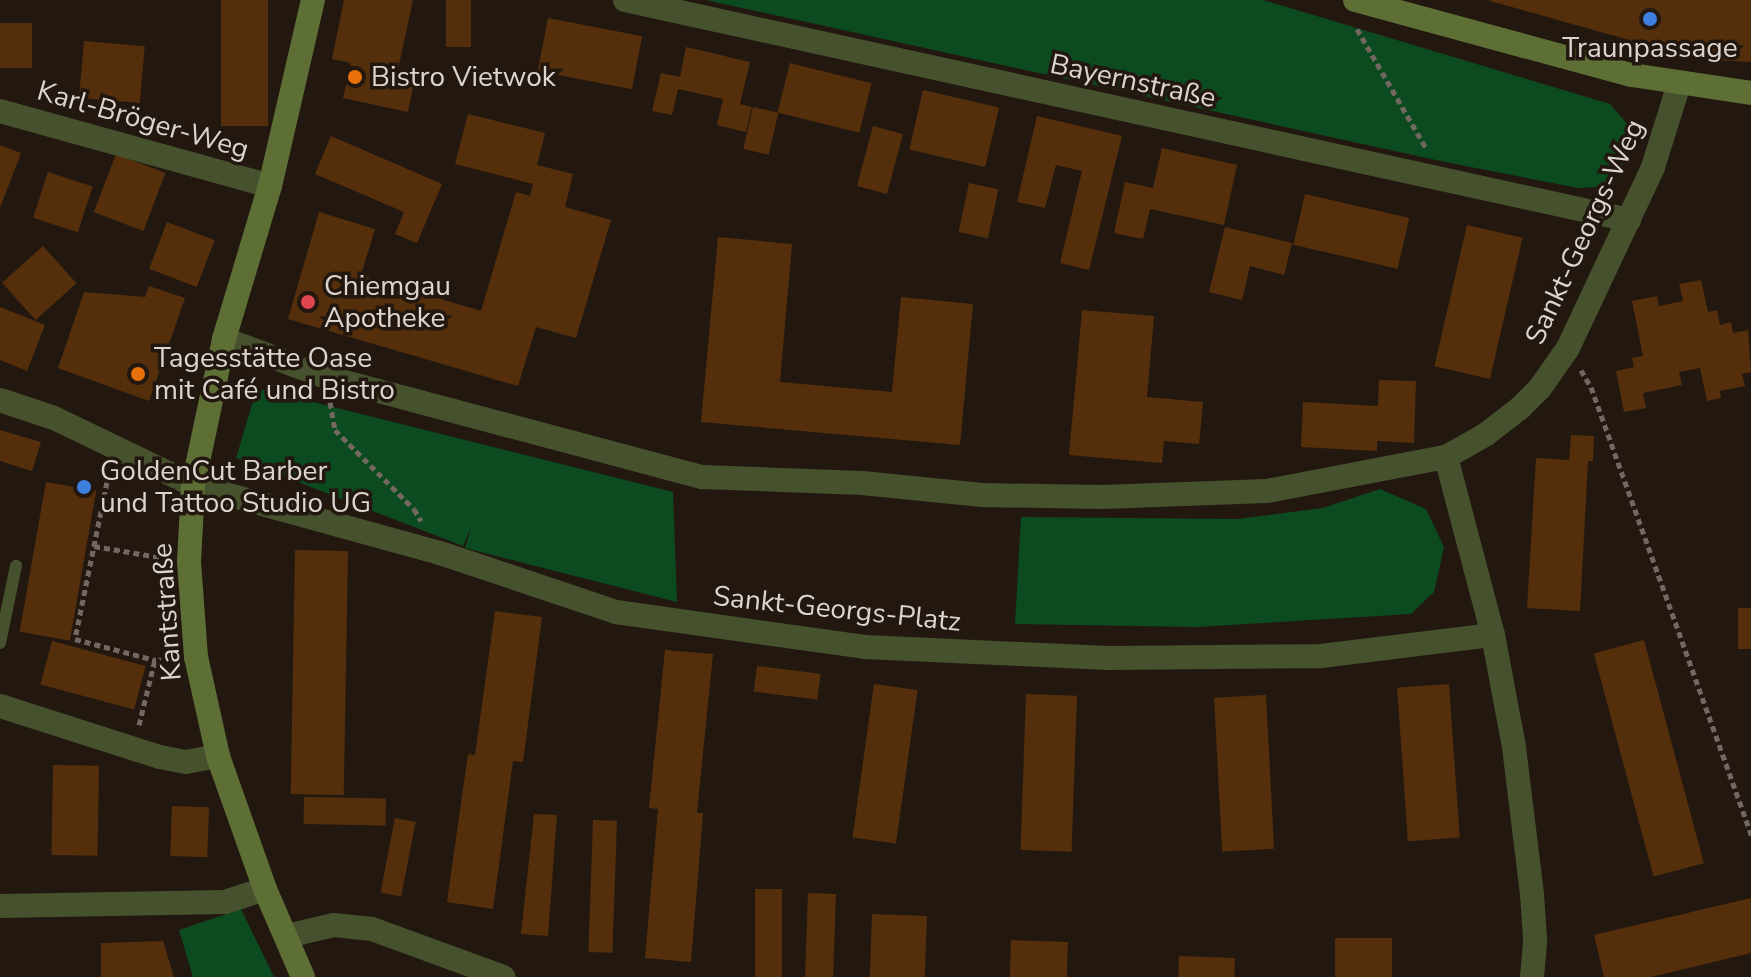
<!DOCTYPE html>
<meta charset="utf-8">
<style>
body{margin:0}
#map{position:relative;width:1751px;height:977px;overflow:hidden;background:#231810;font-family:"Nunito Sans",sans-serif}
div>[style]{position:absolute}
.green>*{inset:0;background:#0c4a20}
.building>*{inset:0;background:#552f0b;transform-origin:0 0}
.path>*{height:5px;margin-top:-2.5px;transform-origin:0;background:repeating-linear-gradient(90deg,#726861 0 6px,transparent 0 10px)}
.lane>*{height:12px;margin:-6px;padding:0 6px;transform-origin:6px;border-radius:6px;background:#46512e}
.street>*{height:24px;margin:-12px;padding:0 12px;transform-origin:12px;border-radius:12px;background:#46512e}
.secondary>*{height:24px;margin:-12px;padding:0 12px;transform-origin:12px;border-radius:12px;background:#5e6f36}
.dots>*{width:22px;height:22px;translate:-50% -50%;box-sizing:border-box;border:4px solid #231810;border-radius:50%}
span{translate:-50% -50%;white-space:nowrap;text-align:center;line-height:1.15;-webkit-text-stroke:7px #231810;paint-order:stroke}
.poi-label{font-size:28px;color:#dcd4ce}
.left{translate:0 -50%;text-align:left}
.street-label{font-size:28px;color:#dcd4ce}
</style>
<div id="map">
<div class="green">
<div style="clip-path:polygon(706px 0,1263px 0,1610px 104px,1637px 135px,1613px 186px,1578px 188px,1445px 162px)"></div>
<div style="clip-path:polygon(257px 388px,673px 492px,677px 602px,465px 548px,471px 527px,463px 546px,236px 458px)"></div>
<div style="clip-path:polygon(1380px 489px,1426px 509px,1444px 547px,1434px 592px,1411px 614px,1197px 627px,1015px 624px,1021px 517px,1238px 519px,1323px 508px)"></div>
<div style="clip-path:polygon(241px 909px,274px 977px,193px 977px,179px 930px)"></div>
</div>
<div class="building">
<div style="left:221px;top:0;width:47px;height:126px"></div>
<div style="clip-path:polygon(344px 0,413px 0,397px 74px,415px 77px,408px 112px,343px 98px,351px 63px,332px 59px)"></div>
<div style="left:446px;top:0;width:25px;height:47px"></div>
<div style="clip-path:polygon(1487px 0,1751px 0,1751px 62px,1697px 59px)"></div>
<div style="left:548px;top:18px;width:96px;height:54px;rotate:11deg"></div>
<div style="left:0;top:23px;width:32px;height:45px"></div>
<div style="left:84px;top:41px;width:61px;height:57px;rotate:5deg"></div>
<div style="clip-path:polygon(686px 47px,750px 62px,740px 104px,752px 107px,746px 132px,717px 125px,723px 99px,678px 89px,672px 115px,652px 111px,661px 73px,680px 77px)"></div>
<div style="left:790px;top:63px;width:84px;height:51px;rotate:14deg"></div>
<div style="left:923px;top:90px;width:78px;height:61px;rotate:13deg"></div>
<div style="left:753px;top:107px;width:26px;height:43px;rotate:13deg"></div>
<div style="clip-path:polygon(468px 114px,545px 133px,537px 165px,573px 174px,565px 207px,611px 220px,576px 338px,536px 327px,518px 386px,288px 319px,319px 212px,375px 229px,361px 275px,481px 311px,516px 192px,530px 196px,533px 184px,455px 164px)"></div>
<div style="clip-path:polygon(1037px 116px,1122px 136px,1089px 270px,1060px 263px,1082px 171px,1056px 165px,1045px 208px,1017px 202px)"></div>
<div style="left:873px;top:126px;width:31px;height:62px;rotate:15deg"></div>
<div style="clip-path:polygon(331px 136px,442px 184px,417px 243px,395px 234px,404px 212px,315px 174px)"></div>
<div style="clip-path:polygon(0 145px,21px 153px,0 208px)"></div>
<div style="clip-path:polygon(1162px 148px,1237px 165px,1224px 225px,1150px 209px,1143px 239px,1114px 233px,1125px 182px,1153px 188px)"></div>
<div style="left:116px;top:154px;width:53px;height:62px;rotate:21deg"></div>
<div style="left:48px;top:172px;width:47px;height:48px;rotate:18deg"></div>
<div style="left:969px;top:183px;width:30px;height:50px;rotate:12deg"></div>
<div style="left:1305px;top:194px;width:107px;height:52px;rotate:13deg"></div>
<div style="left:167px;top:222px;width:51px;height:50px;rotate:21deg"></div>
<div style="left:1467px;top:225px;width:57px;height:145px;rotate:13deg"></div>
<div style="clip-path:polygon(1225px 227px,1292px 243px,1284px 275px,1250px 266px,1242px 300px,1209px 292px)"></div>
<div style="clip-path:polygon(718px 237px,792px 244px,780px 382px,892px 392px,901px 297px,973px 304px,960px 445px,701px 422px)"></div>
<div style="left:43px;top:246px;width:50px;height:55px;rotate:48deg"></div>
<div style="clip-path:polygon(1701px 280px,1708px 312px,1717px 310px,1720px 325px,1731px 322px,1733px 333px,1748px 330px,1751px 372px,1742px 374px,1745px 386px,1720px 391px,1721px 398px,1707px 401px,1700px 368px,1679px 372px,1682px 385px,1643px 393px,1646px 408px,1624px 412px,1616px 371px,1634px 367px,1632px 358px,1643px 356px,1632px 301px,1657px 296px,1659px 306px,1683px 301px,1679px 284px)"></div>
<div style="clip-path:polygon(149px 286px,185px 298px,149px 401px,58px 368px,84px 292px,145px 297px)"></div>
<div style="clip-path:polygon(0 307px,45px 325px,27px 371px,0 360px)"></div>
<div style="clip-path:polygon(1082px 310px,1154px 316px,1147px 397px,1203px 402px,1199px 444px,1164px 441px,1162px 463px,1069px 455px)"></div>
<div style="clip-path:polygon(1379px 380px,1416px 381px,1414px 443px,1377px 441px,1377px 451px,1301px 447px,1303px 402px,1378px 406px)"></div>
<div style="clip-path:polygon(0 430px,41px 442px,32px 471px,0 461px)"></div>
<div style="clip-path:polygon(1571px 435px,1594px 436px,1593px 461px,1588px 461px,1580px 611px,1527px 608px,1536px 458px,1569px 460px)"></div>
<div style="left:46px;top:482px;width:51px;height:152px;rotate:10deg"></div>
<div style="left:295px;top:550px;width:53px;height:244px;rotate:1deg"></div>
<div style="left:1738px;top:608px;width:13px;height:41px"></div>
<div style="clip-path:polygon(495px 611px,542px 617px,523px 762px,513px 761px,493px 909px,447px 902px,468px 754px,475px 755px)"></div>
<div style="left:1644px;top:640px;width:231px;height:52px;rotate:75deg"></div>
<div style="left:52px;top:641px;width:97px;height:45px;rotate:15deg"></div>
<div style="clip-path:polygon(665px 650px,713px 654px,697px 813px,703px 813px,691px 962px,645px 958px,658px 809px,649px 808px)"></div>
<div style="left:757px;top:666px;width:64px;height:26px;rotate:7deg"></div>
<div style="left:874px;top:684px;width:44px;height:155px;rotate:8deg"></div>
<div style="left:1449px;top:684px;width:154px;height:52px;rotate:86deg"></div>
<div style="left:1026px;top:694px;width:51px;height:156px;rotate:2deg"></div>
<div style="left:1266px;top:695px;width:154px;height:52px;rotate:87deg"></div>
<div style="left:53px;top:765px;width:46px;height:90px;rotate:1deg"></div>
<div style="left:304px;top:797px;width:82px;height:27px;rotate:1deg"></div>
<div style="left:172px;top:806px;width:37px;height:50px;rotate:2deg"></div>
<div style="clip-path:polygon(534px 814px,557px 815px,548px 936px,521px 934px)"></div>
<div style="left:395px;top:818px;width:21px;height:76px;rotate:11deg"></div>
<div style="left:593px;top:820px;width:24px;height:132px;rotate:2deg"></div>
<div style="left:755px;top:889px;width:27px;height:88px"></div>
<div style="left:808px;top:893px;width:28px;height:84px;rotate:2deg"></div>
<div style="clip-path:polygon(1751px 898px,1751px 953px,1651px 977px,1604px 977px,1594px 935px)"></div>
<div style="left:872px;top:914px;width:55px;height:63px;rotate:2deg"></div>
<div style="left:1335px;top:938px;width:57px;height:39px"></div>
<div style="left:1011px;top:940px;width:57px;height:37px;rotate:2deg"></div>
<div style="clip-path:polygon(163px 941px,174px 977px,101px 977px,101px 943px)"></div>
<div style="left:1179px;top:956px;width:56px;height:21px;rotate:2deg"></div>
</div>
<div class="path">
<div style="left:1357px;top:29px;width:138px;rotate:59.9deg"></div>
<div style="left:1581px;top:370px;width:20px;rotate:60deg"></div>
<div style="left:1591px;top:387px;width:476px;rotate:70.3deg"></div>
<div style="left:330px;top:402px;width:28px;rotate:80deg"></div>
<div style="left:335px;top:430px;width:112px;rotate:45deg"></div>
<div style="left:414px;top:509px;width:14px;rotate:60deg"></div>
<div style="left:109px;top:472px;width:170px;rotate:101.5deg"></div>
<div style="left:75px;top:639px;width:83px;rotate:14.7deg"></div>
<div style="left:155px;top:660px;width:16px;rotate:-4deg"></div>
<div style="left:94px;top:546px;width:71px;rotate:9.7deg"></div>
<div style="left:139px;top:725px;width:67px;rotate:-76.2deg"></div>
</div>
<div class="lane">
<div style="left:0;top:643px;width:79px;rotate:-78.3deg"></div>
</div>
<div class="street">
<div style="left:625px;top:0;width:1028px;rotate:12.36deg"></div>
<div style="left:0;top:111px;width:280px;rotate:15.5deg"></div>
<div style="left:224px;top:339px;width:109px;rotate:20.4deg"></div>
<div style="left:326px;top:377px;width:390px;rotate:14.9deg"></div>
<div style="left:703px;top:477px;width:159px;rotate:2.2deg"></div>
<div style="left:862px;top:483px;width:121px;rotate:5.7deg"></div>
<div style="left:982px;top:495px;width:120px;rotate:1deg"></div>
<div style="left:1102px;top:497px;width:165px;rotate:-2.1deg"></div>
<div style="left:1267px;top:491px;width:182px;rotate:-10.8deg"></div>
<div style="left:0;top:400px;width:57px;rotate:18.4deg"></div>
<div style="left:54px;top:418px;width:154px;rotate:25.7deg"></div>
<div style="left:193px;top:485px;width:256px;rotate:15.4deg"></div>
<div style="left:440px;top:553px;width:186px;rotate:18.5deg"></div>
<div style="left:616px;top:612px;width:251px;rotate:8deg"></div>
<div style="left:865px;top:647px;width:243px;rotate:2.6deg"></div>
<div style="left:1108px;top:658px;width:213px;rotate:-0.5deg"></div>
<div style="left:1321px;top:656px;width:173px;rotate:-7deg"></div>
<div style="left:0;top:706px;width:168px;rotate:17.7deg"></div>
<div style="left:160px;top:757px;width:26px;rotate:11deg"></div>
<div style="left:186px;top:762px;width:33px;rotate:-11deg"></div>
<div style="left:0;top:906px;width:225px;rotate:-1deg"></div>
<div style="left:225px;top:902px;width:42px;rotate:-18deg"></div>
<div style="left:287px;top:936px;width:48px;rotate:-13.2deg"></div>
<div style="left:334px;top:925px;width:38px;rotate:6deg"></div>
<div style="left:372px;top:929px;width:140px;rotate:20.1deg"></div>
<div style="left:1532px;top:977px;width:38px;rotate:-85deg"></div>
<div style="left:1535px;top:939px;width:45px;rotate:-93.8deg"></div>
<div style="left:1532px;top:894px;width:148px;rotate:-97deg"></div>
<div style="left:1514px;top:747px;width:114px;rotate:-100.6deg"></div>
<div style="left:1493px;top:635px;width:184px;rotate:-104.8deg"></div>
<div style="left:1446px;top:457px;width:45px;rotate:-29.4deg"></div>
<div style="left:1485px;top:435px;width:44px;rotate:-37.6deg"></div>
<div style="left:1520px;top:408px;width:28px;rotate:-45deg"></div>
<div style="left:1540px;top:388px;width:49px;rotate:-55deg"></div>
<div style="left:1568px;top:348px;width:200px;rotate:-64.8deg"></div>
<div style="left:1653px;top:167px;width:87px;rotate:-72.6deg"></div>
</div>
<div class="secondary">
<div style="left:1355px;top:0;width:287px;rotate:15.2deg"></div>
<div style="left:1632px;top:75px;width:120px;rotate:8.6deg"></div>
<div style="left:303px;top:977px;width:96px;rotate:-113.4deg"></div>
<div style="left:265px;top:889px;width:141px;rotate:-109.5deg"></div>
<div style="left:218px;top:756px;width:101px;rotate:-102.5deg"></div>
<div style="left:196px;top:657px;width:95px;rotate:-94.2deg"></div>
<div style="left:189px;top:562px;width:77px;rotate:-87deg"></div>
<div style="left:193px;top:485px;width:149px;rotate:-78deg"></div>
<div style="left:224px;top:339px;width:160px;rotate:-73.3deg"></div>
<div style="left:270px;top:186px;width:191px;rotate:-77deg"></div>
</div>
<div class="dots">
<div style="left:1650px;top:19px;background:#3f7fe0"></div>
<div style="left:355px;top:77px;background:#e8710a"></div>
<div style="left:308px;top:302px;background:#e0444e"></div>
<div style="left:138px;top:374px;background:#e8710a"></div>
<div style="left:84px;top:487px;background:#3f7fe0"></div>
</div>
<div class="poi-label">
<span style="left:1650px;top:48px">Traunpassage</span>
<span class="left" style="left:371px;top:77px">Bistro Vietwok</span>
<span class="left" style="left:324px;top:302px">Chiemgau<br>Apotheke</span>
<span class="left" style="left:154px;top:374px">Tagesstätte Oase<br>mit Café und Bistro</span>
<span class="left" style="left:100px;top:487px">GoldenCut Barber<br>und Tattoo Studio UG</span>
</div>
<div class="street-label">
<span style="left:1133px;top:81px;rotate:12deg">Bayernstraße</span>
<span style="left:143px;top:120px;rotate:16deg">Karl-Bröger-Weg</span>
<span style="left:1585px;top:232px;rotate:-65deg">Sankt-Georgs-Weg</span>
<span style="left:837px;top:609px;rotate:6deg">Sankt-Georgs-Platz</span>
<span style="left:167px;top:612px;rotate:-94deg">Kantstraße</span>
</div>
</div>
